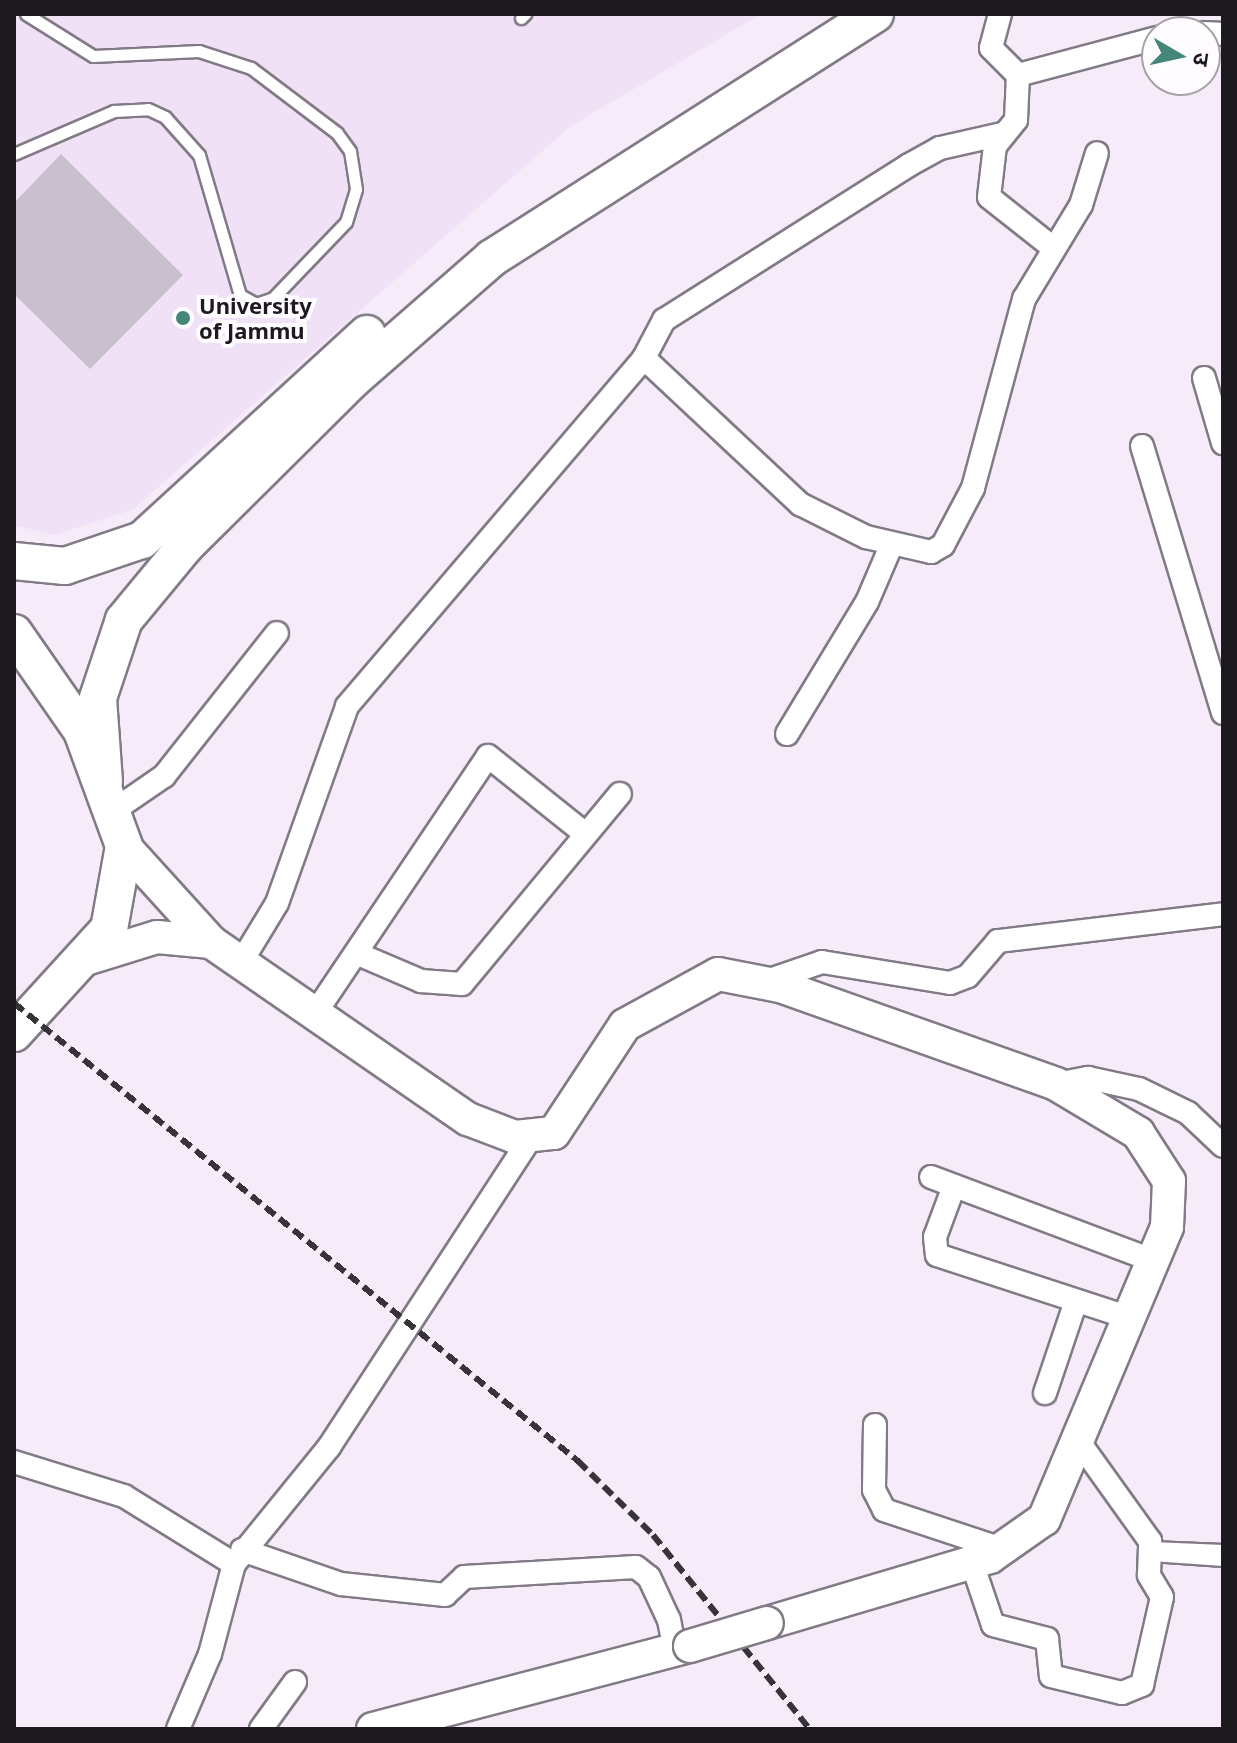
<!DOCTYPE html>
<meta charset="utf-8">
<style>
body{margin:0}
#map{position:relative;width:1237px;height:1743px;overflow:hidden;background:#f5ebf9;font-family:"Noto Sans","Noto Sans Devanagari",sans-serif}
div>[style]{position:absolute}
.built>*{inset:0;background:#f0e1f6}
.building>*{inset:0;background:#c9c0cd}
.roads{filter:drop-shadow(2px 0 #827a86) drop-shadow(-2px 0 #827a86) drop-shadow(0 2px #827a86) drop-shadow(0 -2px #827a86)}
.lane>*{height:11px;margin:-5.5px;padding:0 5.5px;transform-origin:5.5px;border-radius:5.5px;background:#fff}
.street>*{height:22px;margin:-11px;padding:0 11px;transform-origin:11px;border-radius:11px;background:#fff}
.secondary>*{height:32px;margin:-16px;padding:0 16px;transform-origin:16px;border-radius:16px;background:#fff}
.primary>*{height:36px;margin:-18px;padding:0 18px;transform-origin:18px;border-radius:18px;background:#fff}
.rail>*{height:6px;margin-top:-3px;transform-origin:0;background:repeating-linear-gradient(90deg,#373339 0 12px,transparent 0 18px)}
.bridges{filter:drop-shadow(2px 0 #827a86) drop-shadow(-2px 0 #827a86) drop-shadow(0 2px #827a86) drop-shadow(0 -2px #827a86)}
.secondary-bridge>*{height:32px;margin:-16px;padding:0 16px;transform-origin:16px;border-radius:16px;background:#fff}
.dots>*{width:22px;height:22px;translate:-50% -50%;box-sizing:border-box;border:4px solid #fefcff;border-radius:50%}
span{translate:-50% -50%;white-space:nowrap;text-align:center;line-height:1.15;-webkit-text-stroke:8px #fefcff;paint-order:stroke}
.poi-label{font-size:22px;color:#1d1a1f;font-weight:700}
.left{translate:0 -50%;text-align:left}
.frame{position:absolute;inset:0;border:16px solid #1d1a1f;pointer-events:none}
.north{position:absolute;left:1141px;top:16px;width:80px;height:80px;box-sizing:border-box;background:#fefcff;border:2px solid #a4a2a5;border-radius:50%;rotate:99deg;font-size:22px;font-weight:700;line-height:32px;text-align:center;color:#1d1a1f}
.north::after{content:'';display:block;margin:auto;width:28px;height:36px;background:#448779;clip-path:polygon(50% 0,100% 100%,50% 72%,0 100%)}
</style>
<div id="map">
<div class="built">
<div style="clip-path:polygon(14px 14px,761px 14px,571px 126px,132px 510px,54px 535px,14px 525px)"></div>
</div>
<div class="building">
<div style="clip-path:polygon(61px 154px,183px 275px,90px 369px,14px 294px,14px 203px)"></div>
</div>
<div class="roads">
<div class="lane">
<div style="left:521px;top:18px;width:6px;rotate:-45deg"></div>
<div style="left:14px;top:154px;width:109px;rotate:-23.3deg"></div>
<div style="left:114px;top:111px;width:34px;rotate:-3deg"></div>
<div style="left:148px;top:109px;width:19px;rotate:25deg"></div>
<div style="left:165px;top:117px;width:51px;rotate:48.2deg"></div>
<div style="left:199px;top:155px;width:146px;rotate:73.7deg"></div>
<div style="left:240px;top:295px;width:18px;rotate:29deg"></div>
<div style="left:256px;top:304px;width:18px;rotate:-19deg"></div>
<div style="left:273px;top:298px;width:105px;rotate:-46.2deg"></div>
<div style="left:346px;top:222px;width:34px;rotate:-73deg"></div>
<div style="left:356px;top:189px;width:38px;rotate:-99deg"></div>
<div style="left:350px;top:151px;width:22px;rotate:-126deg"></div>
<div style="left:337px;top:133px;width:108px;rotate:-142.9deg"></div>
<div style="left:251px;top:68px;width:55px;rotate:-161.9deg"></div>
<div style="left:199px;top:51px;width:106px;rotate:177.3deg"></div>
<div style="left:93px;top:56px;width:79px;rotate:-147.9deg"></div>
<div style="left:1151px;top:1547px;width:72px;rotate:2.4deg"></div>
<div style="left:1151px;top:1555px;width:72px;rotate:4deg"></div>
</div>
<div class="street">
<div style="left:1000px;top:14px;width:35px;rotate:105deg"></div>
<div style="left:991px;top:48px;width:38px;rotate:45deg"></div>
<div style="left:1205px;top:33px;width:18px;rotate:3deg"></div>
<div style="left:1052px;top:247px;width:80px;rotate:-141.6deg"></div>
<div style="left:989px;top:197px;width:51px;rotate:-83.3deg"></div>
<div style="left:995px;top:146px;width:33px;rotate:-51deg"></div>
<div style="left:1016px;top:120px;width:45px;rotate:-87.5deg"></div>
<div style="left:1018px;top:75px;width:144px;rotate:-14.9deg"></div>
<div style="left:644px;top:358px;width:214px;rotate:43.1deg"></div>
<div style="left:800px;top:504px;width:74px;rotate:26.6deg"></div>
<div style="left:866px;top:537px;width:67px;rotate:13deg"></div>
<div style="left:931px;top:552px;width:14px;rotate:-30deg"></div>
<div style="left:943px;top:545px;width:64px;rotate:-62.2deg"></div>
<div style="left:973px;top:488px;width:196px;rotate:-74.9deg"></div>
<div style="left:1024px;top:299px;width:110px;rotate:-58.8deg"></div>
<div style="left:1081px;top:205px;width:54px;rotate:-72.9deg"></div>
<div style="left:1204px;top:378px;width:68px;rotate:73.7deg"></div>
<div style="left:1142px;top:446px;width:279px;rotate:73.1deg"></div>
<div style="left:787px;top:734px;width:154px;rotate:-58.8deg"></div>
<div style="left:867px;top:602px;width:61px;rotate:-66.8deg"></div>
<div style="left:113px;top:811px;width:62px;rotate:-34.5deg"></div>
<div style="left:164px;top:776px;width:182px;rotate:-51.7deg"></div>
<div style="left:358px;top:954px;width:69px;rotate:23.2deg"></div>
<div style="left:421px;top:981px;width:41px;rotate:4.2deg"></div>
<div style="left:462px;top:984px;width:247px;rotate:-50.3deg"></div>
<div style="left:243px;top:959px;width:66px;rotate:-58.7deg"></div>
<div style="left:277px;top:903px;width:209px;rotate:-70.4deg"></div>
<div style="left:347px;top:706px;width:458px;rotate:-49.5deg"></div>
<div style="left:644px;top:358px;width:43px;rotate:-62.2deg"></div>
<div style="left:664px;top:320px;width:290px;rotate:-32.3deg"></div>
<div style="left:909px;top:165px;width:35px;rotate:-29deg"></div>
<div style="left:940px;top:148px;width:64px;rotate:-12.7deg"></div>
<div style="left:764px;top:982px;width:61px;rotate:-19deg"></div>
<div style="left:822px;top:962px;width:130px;rotate:9.3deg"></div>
<div style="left:950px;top:983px;width:19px;rotate:-21deg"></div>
<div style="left:968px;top:976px;width:46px;rotate:-49.4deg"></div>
<div style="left:998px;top:941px;width:227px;rotate:-6.8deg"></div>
<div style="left:316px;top:1012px;width:308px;rotate:-56.1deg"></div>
<div style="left:488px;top:756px;width:122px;rotate:38.7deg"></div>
<div style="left:1056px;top:1084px;width:33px;rotate:-11deg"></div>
<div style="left:1088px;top:1078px;width:52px;rotate:12.2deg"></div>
<div style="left:1139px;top:1089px;width:55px;rotate:26.1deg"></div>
<div style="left:1188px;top:1113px;width:48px;rotate:43.3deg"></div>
<div style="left:931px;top:1177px;width:239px;rotate:20.6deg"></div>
<div style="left:954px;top:1186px;width:54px;rotate:110.4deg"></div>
<div style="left:935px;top:1237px;width:18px;rotate:84deg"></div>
<div style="left:937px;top:1255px;width:203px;rotate:18.1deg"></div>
<div style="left:1045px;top:1393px;width:97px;rotate:-71.4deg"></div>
<div style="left:875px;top:1425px;width:65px;rotate:90.9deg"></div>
<div style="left:874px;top:1490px;width:22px;rotate:63deg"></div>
<div style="left:884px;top:1510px;width:124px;rotate:18.3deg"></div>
<div style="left:14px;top:1462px;width:115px;rotate:17.2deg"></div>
<div style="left:124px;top:1496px;width:129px;rotate:31.7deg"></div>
<div style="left:234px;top:1564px;width:93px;rotate:104.9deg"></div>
<div style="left:210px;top:1654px;width:82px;rotate:113.1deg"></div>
<div style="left:242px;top:1550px;width:105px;rotate:19deg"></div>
<div style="left:341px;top:1584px;width:105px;rotate:6deg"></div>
<div style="left:445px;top:1595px;width:26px;rotate:-43deg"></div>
<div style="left:464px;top:1577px;width:172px;rotate:-3.3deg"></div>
<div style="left:636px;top:1567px;width:16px;rotate:38deg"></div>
<div style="left:649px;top:1577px;width:47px;rotate:65.1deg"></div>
<div style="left:669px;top:1620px;width:32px;rotate:79deg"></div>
<div style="left:972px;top:1563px;width:65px;rotate:71.3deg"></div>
<div style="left:993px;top:1625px;width:56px;rotate:14.5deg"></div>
<div style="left:1047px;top:1639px;width:37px;rotate:84deg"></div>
<div style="left:1051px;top:1676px;width:73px;rotate:13.5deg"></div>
<div style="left:1122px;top:1693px;width:22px;rotate:-22deg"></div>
<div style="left:1142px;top:1685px;width:90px;rotate:-77.2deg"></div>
<div style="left:1162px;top:1597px;width:26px;rotate:-121deg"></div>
<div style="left:1149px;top:1575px;width:34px;rotate:-88deg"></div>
<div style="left:1150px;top:1541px;width:122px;rotate:-125.6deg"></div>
<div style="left:234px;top:1564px;width:151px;rotate:-50.9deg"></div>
<div style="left:329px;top:1447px;width:368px;rotate:-56.9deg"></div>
<div style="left:261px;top:1729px;width:58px;rotate:-54.1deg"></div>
</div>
<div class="secondary">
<div style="left:124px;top:846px;width:130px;rotate:47.8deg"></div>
<div style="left:89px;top:958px;width:71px;rotate:-17.2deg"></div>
<div style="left:157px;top:937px;width:54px;rotate:5.3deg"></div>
<div style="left:211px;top:942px;width:312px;rotate:34.6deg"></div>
<div style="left:468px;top:1119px;width:50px;rotate:21deg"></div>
<div style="left:515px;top:1137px;width:39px;rotate:-6deg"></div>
<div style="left:554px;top:1133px;width:129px;rotate:-56.7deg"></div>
<div style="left:625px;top:1025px;width:106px;rotate:-28.7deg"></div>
<div style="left:718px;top:974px;width:63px;rotate:11deg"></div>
<div style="left:780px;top:986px;width:293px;rotate:19.5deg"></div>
<div style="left:1056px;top:1084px;width:96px;rotate:30.9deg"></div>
<div style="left:1138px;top:1133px;width:57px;rotate:57.1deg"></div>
<div style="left:1169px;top:1181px;width:46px;rotate:92.5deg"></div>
<div style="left:1167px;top:1227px;width:317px;rotate:112.8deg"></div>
<div style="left:1044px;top:1519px;width:66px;rotate:144.9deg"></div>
<div style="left:990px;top:1557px;width:233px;rotate:163.5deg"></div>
<div style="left:373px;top:1729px;width:328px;rotate:-14.7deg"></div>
</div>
<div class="primary">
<div style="left:14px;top:561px;width:51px;rotate:5.6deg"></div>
<div style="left:65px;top:566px;width:81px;rotate:-18.7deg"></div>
<div style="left:142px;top:540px;width:305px;rotate:-42.5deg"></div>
<div style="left:14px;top:633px;width:119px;rotate:55.2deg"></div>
<div style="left:82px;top:731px;width:122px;rotate:69.9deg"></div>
<div style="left:124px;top:846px;width:84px;rotate:100.2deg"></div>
<div style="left:109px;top:929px;width:141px;rotate:132.4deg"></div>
<div style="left:104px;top:782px;width:84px;rotate:-94.1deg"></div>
<div style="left:98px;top:698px;width:82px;rotate:-71.6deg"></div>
<div style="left:124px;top:620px;width:97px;rotate:-50.4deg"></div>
<div style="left:186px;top:545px;width:233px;rotate:-44.8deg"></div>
<div style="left:351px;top:381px;width:187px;rotate:-41.1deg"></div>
<div style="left:492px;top:258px;width:454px;rotate:-32.5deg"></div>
</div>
</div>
<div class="rail">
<div style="left:14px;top:1003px;width:727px;rotate:39.08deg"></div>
<div style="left:578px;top:1461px;width:105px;rotate:44.6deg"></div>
<div style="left:653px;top:1535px;width:247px;rotate:51.1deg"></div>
</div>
<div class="bridges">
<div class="secondary-bridge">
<div style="left:690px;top:1646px;width:80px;rotate:-16.6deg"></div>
</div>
</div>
<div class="dots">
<div style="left:183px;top:318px;background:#448779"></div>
</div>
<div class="poi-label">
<span class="left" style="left:199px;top:318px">University<br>of Jammu</span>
</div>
<div class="frame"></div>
<div class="north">उ</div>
</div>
